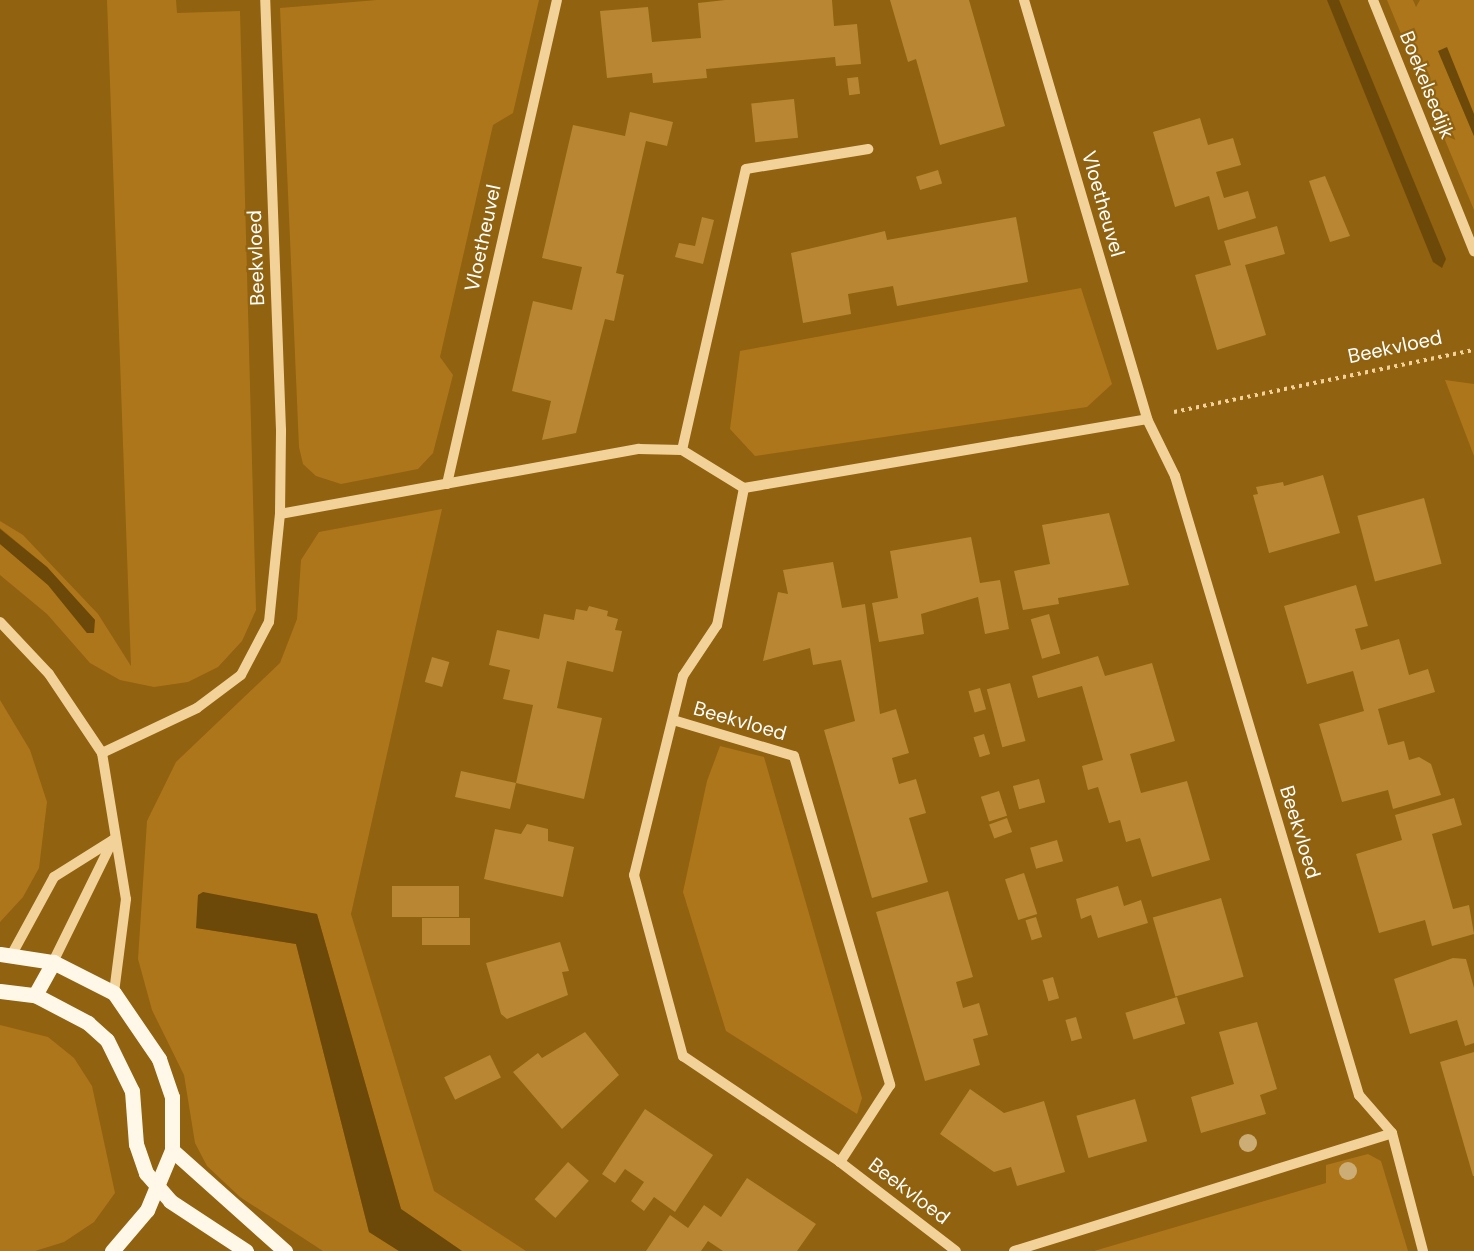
<!DOCTYPE html>
<style>
body{margin:0}
#map{position:relative;width:1474px;height:1251px;overflow:hidden;background:#91620f;font-family:"DM Sans",sans-serif}
div>[style]{position:absolute}
.green>*{inset:0;background:#ae761a}
.water>*{inset:0;background:#6d4909}
.building>*{inset:0;background:#b98734;transform-origin:0 0}
.path>*{height:4px;margin-top:-2px;transform-origin:0;background:repeating-linear-gradient(90deg,#f3d29a 0 3px,transparent 0 7.5px)}
.minor>*{height:10px;margin:-5px;padding:0 5px;transform-origin:5px;border-radius:5px;background:#f3d29a}
.major>*{height:15px;margin:-7.5px;padding:0 7.5px;transform-origin:7.5px;border-radius:7.5px;background:#fff7e7}
.trees>*{width:18px;height:18px;margin:-9px;border-radius:50%;background:#cdad76}
span{translate:-50% -50%;white-space:nowrap;text-align:center;line-height:1.15;-webkit-text-stroke:4.5px #91620f;paint-order:stroke}
.street-label{font-size:20px;color:#fff}
</style>
<div id="map">
<div class="green">
<div style="clip-path:polygon(107px 0,176px 0,177px 13px,240px 11px,256px 610px,242px 641px,218px 667px,188px 682px,154px 687px,120px 680px,90px 663px,47px 614px,0 575px,0 544px,48px 585px,87px 633px,95px 620px,47px 567px,0 528px,0 521px,23px 535px,98px 614px,131px 666px)"></div>
<div style="clip-path:polygon(377px 0,539px 0,513px 113px,493px 125px,440px 357px,453px 375px,433px 453px,418px 469px,341px 484px,316px 476px,303px 464px,299px 447px,280px 8px)"></div>
<div style="clip-path:polygon(1387px 0,1413px 0,1416px 7px,1420px 0,1474px 0,1474px 125px,1438px 51px,1474px 136px,1474px 210px)"></div>
<div style="clip-path:polygon(1081px 288px,1112px 384px,1087px 407px,755px 456px,730px 429px,740px 351px)"></div>
<div style="clip-path:polygon(1445px 380px,1474px 384px,1474px 456px)"></div>
<div style="clip-path:polygon(442px 509px,351px 914px,434px 1191px,526px 1251px,462px 1251px,401px 1209px,317px 914px,198px 896px,197px 928px,296px 944px,369px 1232px,399px 1251px,323px 1251px,240px 1197px,207px 1166px,195px 1143px,184px 1075px,152px 1010px,138px 959px,147px 821px,176px 762px,280px 663px,297px 619px,301px 560px,319px 532px)"></div>
<div style="clip-path:polygon(0 700px,30px 750px,47px 802px,39px 868px,23px 897px,0 922px)"></div>
<div style="clip-path:polygon(720px 746px,764px 757px,862px 1098px,857px 1114px,726px 1031px,683px 892px,707px 781px)"></div>
<div style="clip-path:polygon(0 1025px,48px 1037px,74px 1058px,92px 1086px,115px 1193px,94px 1222px,64px 1242px,35px 1251px,0 1251px)"></div>
<div style="clip-path:polygon(1368px 1154px,1381px 1161px,1408px 1251px,1094px 1251px,1326px 1183px,1326px 1165px)"></div>
</div>
<div class="water">
<div style="clip-path:polygon(1327px 0,1339px 0,1446px 259px,1442px 268px,1433px 262px)"></div>
<div style="clip-path:polygon(1447px 47px,1474px 114px,1474px 136px,1438px 51px)"></div>
<div style="clip-path:polygon(0 529px,47px 567px,95px 620px,94px 633px,87px 633px,48px 585px,0 544px)"></div>
<div style="clip-path:polygon(203px 892px,317px 914px,401px 1209px,462px 1251px,399px 1251px,369px 1232px,296px 944px,196px 928px,198px 895px)"></div>
</div>
<div class="building">
<div style="clip-path:polygon(725px 0,832px 0,834px 26px,857px 24px,861px 64px,836px 66px,835px 57px,706px 69px,707px 78px,653px 83px,652px 73px,607px 78px,600px 11px,648px 7px,652px 42px,701px 38px,698px 3px)"></div>
<div style="clip-path:polygon(890px 0,969px 0,1005px 126px,940px 145px,916px 59px,908px 62px)"></div>
<div style="left:858px;top:77px;width:17px;height:11px;rotate:83deg"></div>
<div style="left:794px;top:99px;width:39px;height:43px;rotate:84deg"></div>
<div style="clip-path:polygon(630px 112px,673px 122px,667px 146px,646px 141px,616px 273px,624px 275px,614px 321px,605px 319px,576px 433px,542px 440px,551px 401px,512px 391px,533px 301px,572px 310px,582px 267px,542px 258px,573px 125px,625px 136px)"></div>
<div style="clip-path:polygon(1200px 118px,1208px 145px,1233px 138px,1241px 165px,1216px 172px,1224px 198px,1248px 191px,1256px 218px,1218px 230px,1209px 196px,1175px 207px,1153px 132px)"></div>
<div style="left:938px;top:170px;width:14px;height:23px;rotate:73deg"></div>
<div style="clip-path:polygon(1325px 176px,1350px 236px,1330px 242px,1309px 181px)"></div>
<div style="clip-path:polygon(702px 217px,714px 220px,703px 264px,675px 257px,679px 243px,695px 246px)"></div>
<div style="clip-path:polygon(1016px 217px,1028px 282px,897px 306px,893px 286px,848px 294px,851px 314px,803px 323px,791px 253px,885px 231px,887px 240px)"></div>
<div style="clip-path:polygon(1277px 226px,1285px 254px,1245px 265px,1266px 335px,1217px 350px,1195px 275px,1231px 265px,1224px 241px)"></div>
<div style="clip-path:polygon(1323px 475px,1340px 533px,1269px 553px,1253px 495px,1258px 494px,1256px 487px,1283px 482px,1284px 486px)"></div>
<div style="left:1424px;top:498px;width:68px;height:69px;rotate:75deg"></div>
<div style="clip-path:polygon(1109px 513px,1129px 585px,1058px 598px,1059px 604px,1023px 610px,1014px 571px,1050px 564px,1042px 525px)"></div>
<div style="clip-path:polygon(971px 537px,980px 583px,1000px 580px,1009px 629px,985px 634px,978px 597px,921px 614px,924px 634px,879px 642px,872px 603px,898px 598px,890px 551px)"></div>
<div style="clip-path:polygon(833px 562px,842px 608px,865px 604px,880px 714px,896px 709px,909px 753px,892px 758px,899px 784px,916px 779px,926px 813px,909px 818px,928px 882px,872px 898px,824px 730px,855px 721px,841px 660px,813px 665px,810px 648px,763px 661px,778px 592px,788px 594px,783px 570px)"></div>
<div style="clip-path:polygon(1356px 585px,1368px 626px,1355px 629px,1361px 650px,1399px 639px,1409px 675px,1428px 669px,1435px 692px,1378px 709px,1388px 745px,1404px 741px,1409px 760px,1419px 757px,1431px 764px,1441px 795px,1393px 809px,1388px 790px,1342px 802px,1319px 724px,1364px 711px,1353px 671px,1307px 684px,1284px 606px)"></div>
<div style="clip-path:polygon(589px 606px,608px 611px,607px 616px,618px 619px,615px 630px,622px 631px,613px 672px,567px 661px,557px 708px,602px 718px,584px 799px,516px 783px,510px 809px,455px 797px,461px 771px,516px 783px,533px 705px,503px 699px,510px 670px,489px 665px,497px 630px,539px 639px,544px 614px,574px 620px,576px 609px,587px 611px)"></div>
<div style="left:1049px;top:614px;width:41px;height:19px;rotate:74deg"></div>
<div style="clip-path:polygon(1098px 656px,1105px 676px,1152px 663px,1175px 741px,1130px 754px,1141px 793px,1187px 781px,1210px 860px,1152px 877px,1140px 838px,1126px 842px,1120px 820px,1109px 823px,1098px 787px,1088px 790px,1082px 766px,1103px 760px,1082px 686px,1038px 698px,1032px 676px)"></div>
<div style="left:432px;top:657px;width:18px;height:26px;rotate:16deg"></div>
<div style="left:1010px;top:683px;width:60px;height:24px;rotate:75deg"></div>
<div style="left:980px;top:688px;width:22px;height:12px;rotate:74deg"></div>
<div style="left:984px;top:734px;width:21px;height:11px;rotate:73deg"></div>
<div style="left:1039px;top:779px;width:24px;height:27px;rotate:75deg"></div>
<div style="left:999px;top:791px;width:26px;height:19px;rotate:72deg"></div>
<div style="clip-path:polygon(1454px 798px,1462px 825px,1432px 834px,1453px 909px,1469px 905px,1474px 934px,1432px 946px,1425px 920px,1379px 933px,1356px 854px,1402px 840px,1395px 815px)"></div>
<div style="left:1007px;top:818px;width:15px;height:19px;rotate:70deg"></div>
<div style="clip-path:polygon(527px 824px,548px 829px,548px 841px,574px 847px,563px 897px,484px 879px,495px 829px,521px 834px)"></div>
<div style="left:1057px;top:840px;width:22px;height:28px;rotate:74deg"></div>
<div style="left:1024px;top:873px;width:43px;height:20px;rotate:72deg"></div>
<div style="left:392px;top:886px;width:67px;height:31px"></div>
<div style="clip-path:polygon(1118px 886px,1124px 906px,1141px 900px,1148px 923px,1098px 938px,1091px 915px,1081px 919px,1076px 899px)"></div>
<div style="clip-path:polygon(948px 891px,973px 977px,956px 982px,963px 1008px,979px 1003px,988px 1035px,973px 1039px,980px 1065px,925px 1081px,876px 912px)"></div>
<div style="left:1221px;top:898px;width:82px;height:71px;rotate:74deg"></div>
<div style="left:1036px;top:917px;width:21px;height:11px;rotate:73deg"></div>
<div style="left:422px;top:918px;width:48px;height:27px"></div>
<div style="clip-path:polygon(560px 942px,569px 971px,562px 972px,568px 995px,507px 1019px,501px 1014px,486px 963px)"></div>
<div style="clip-path:polygon(1453px 958px,1466px 959px,1474px 988px,1474px 1043px,1465px 1046px,1457px 1020px,1410px 1034px,1394px 979px)"></div>
<div style="left:1053px;top:977px;width:22px;height:11px;rotate:74deg"></div>
<div style="left:1177px;top:997px;width:28px;height:54px;rotate:73deg"></div>
<div style="left:1076px;top:1017px;width:22px;height:11px;rotate:74deg"></div>
<div style="clip-path:polygon(1257px 1022px,1277px 1089px,1260px 1095px,1266px 1114px,1201px 1133px,1191px 1097px,1234px 1084px,1219px 1032px)"></div>
<div style="clip-path:polygon(585px 1032px,619px 1075px,562px 1129px,513px 1072px,538px 1053px,542px 1058px)"></div>
<div style="clip-path:polygon(1474px 1052px,1474px 1176px,1473px 1176px,1440px 1062px)"></div>
<div style="left:490px;top:1055px;width:25px;height:51px;rotate:64deg"></div>
<div style="clip-path:polygon(970px 1089px,1004px 1113px,1044px 1101px,1065px 1172px,1017px 1186px,1011px 1167px,994px 1172px,940px 1134px)"></div>
<div style="left:1135px;top:1099px;width:44px;height:61px;rotate:74deg"></div>
<div style="clip-path:polygon(645px 1109px,713px 1155px,675px 1212px,654px 1197px,644px 1211px,631px 1201px,644px 1182px,625px 1169px,615px 1183px,602px 1174px)"></div>
<div style="left:568px;top:1162px;width:28px;height:50px;rotate:42deg"></div>
<div style="clip-path:polygon(747px 1178px,816px 1224px,797px 1251px,723px 1251px,708px 1241px,701px 1251px,646px 1251px,670px 1215px,688px 1228px,704px 1205px,721px 1217px)"></div>
</div>
<div class="path">
<div style="left:1174px;top:412px;width:306px;rotate:-11.7deg"></div>
</div>
<div class="minor">
<div style="left:1024px;top:0;width:437px;rotate:73.6deg"></div>
<div style="left:1147px;top:419px;width:64px;rotate:63.8deg"></div>
<div style="left:1175px;top:476px;width:646px;rotate:73.45deg"></div>
<div style="left:1359px;top:1095px;width:50px;rotate:49deg"></div>
<div style="left:1392px;top:1133px;width:122px;rotate:75.3deg"></div>
<div style="left:1373px;top:0;width:271px;rotate:68.1deg"></div>
<div style="left:682px;top:450px;width:288px;rotate:-77.2deg"></div>
<div style="left:746px;top:169px;width:124px;rotate:-9.3deg"></div>
<div style="left:447px;top:484px;width:496px;rotate:-77.2deg"></div>
<div style="left:744px;top:488px;width:140px;rotate:101.1deg"></div>
<div style="left:717px;top:625px;width:61px;rotate:123.7deg"></div>
<div style="left:683px;top:676px;width:205px;rotate:103.8deg"></div>
<div style="left:634px;top:875px;width:188px;rotate:74.9deg"></div>
<div style="left:683px;top:1056px;width:189px;rotate:34deg"></div>
<div style="left:840px;top:1162px;width:146px;rotate:37.5deg"></div>
<div style="left:280px;top:514px;width:365px;rotate:-10.3deg"></div>
<div style="left:639px;top:449px;width:43px;rotate:1.3deg"></div>
<div style="left:682px;top:450px;width:73px;rotate:31.5deg"></div>
<div style="left:744px;top:488px;width:409px;rotate:-9.7deg"></div>
<div style="left:0;top:622px;width:71px;rotate:46.7deg"></div>
<div style="left:49px;top:674px;width:95px;rotate:56.1deg"></div>
<div style="left:102px;top:753px;width:148px;rotate:80.7deg"></div>
<div style="left:126px;top:899px;width:95px;rotate:97.3deg"></div>
<div style="left:673px;top:720px;width:126px;rotate:16.6deg"></div>
<div style="left:794px;top:756px;width:343px;rotate:73.7deg"></div>
<div style="left:890px;top:1085px;width:92px;rotate:123deg"></div>
<div style="left:102px;top:753px;width:105px;rotate:-25.3deg"></div>
<div style="left:197px;top:708px;width:55px;rotate:-36.9deg"></div>
<div style="left:241px;top:675px;width:60px;rotate:-62.2deg"></div>
<div style="left:269px;top:622px;width:109px;rotate:-84.2deg"></div>
<div style="left:280px;top:514px;width:84px;rotate:-89.3deg"></div>
<div style="left:281px;top:430px;width:430px;rotate:-92.1deg"></div>
<div style="left:12px;top:954px;width:88px;rotate:-61.4deg"></div>
<div style="left:54px;top:877px;width:70px;rotate:-32.1deg"></div>
<div style="left:53px;top:962px;width:136px;rotate:-63.8deg"></div>
<div style="left:1014px;top:1251px;width:396px;rotate:-17.3deg"></div>
</div>
<div class="major">
<div style="left:0;top:954px;width:54px;rotate:8.6deg"></div>
<div style="left:53px;top:962px;width:68px;rotate:26.9deg"></div>
<div style="left:114px;top:993px;width:80px;rotate:55.7deg"></div>
<div style="left:159px;top:1059px;width:40px;rotate:71.1deg"></div>
<div style="left:172px;top:1097px;width:53px;rotate:90deg"></div>
<div style="left:172px;top:1150px;width:65px;rotate:112.6deg"></div>
<div style="left:147px;top:1210px;width:54px;rotate:130.5deg"></div>
<div style="left:0;top:991px;width:35px;rotate:7deg"></div>
<div style="left:35px;top:995px;width:60px;rotate:27.8deg"></div>
<div style="left:88px;top:1023px;width:25px;rotate:42deg"></div>
<div style="left:107px;top:1040px;width:57px;rotate:63.9deg"></div>
<div style="left:132px;top:1091px;width:53px;rotate:85.7deg"></div>
<div style="left:136px;top:1144px;width:31px;rotate:71deg"></div>
<div style="left:146px;top:1173px;width:37px;rotate:49deg"></div>
<div style="left:170px;top:1201px;width:91px;rotate:33.3deg"></div>
<div style="left:35px;top:995px;width:38px;rotate:-61deg"></div>
<div style="left:172px;top:1150px;width:152px;rotate:41.8deg"></div>
</div>
<div class="trees">
<div style="left:1248px;top:1143px"></div>
<div style="left:1348px;top:1171px"></div>
</div>
<div class="street-label">
<span style="left:1427px;top:85px;rotate:68deg">Boekelsedijk</span>
<span style="left:1103px;top:204px;rotate:74deg">Vloetheuvel</span>
<span style="left:483px;top:238px;rotate:-78deg">Vloetheuvel</span>
<span style="left:256px;top:258px;rotate:-92deg">Beekvloed</span>
<span style="left:1395px;top:347px;rotate:-12deg">Beekvloed</span>
<span style="left:740px;top:721px;rotate:16deg">Beekvloed</span>
<span style="left:1300px;top:832px;rotate:73deg">Beekvloed</span>
<span style="left:909px;top:1191px;rotate:37deg">Beekvloed</span>
</div>
</div>
